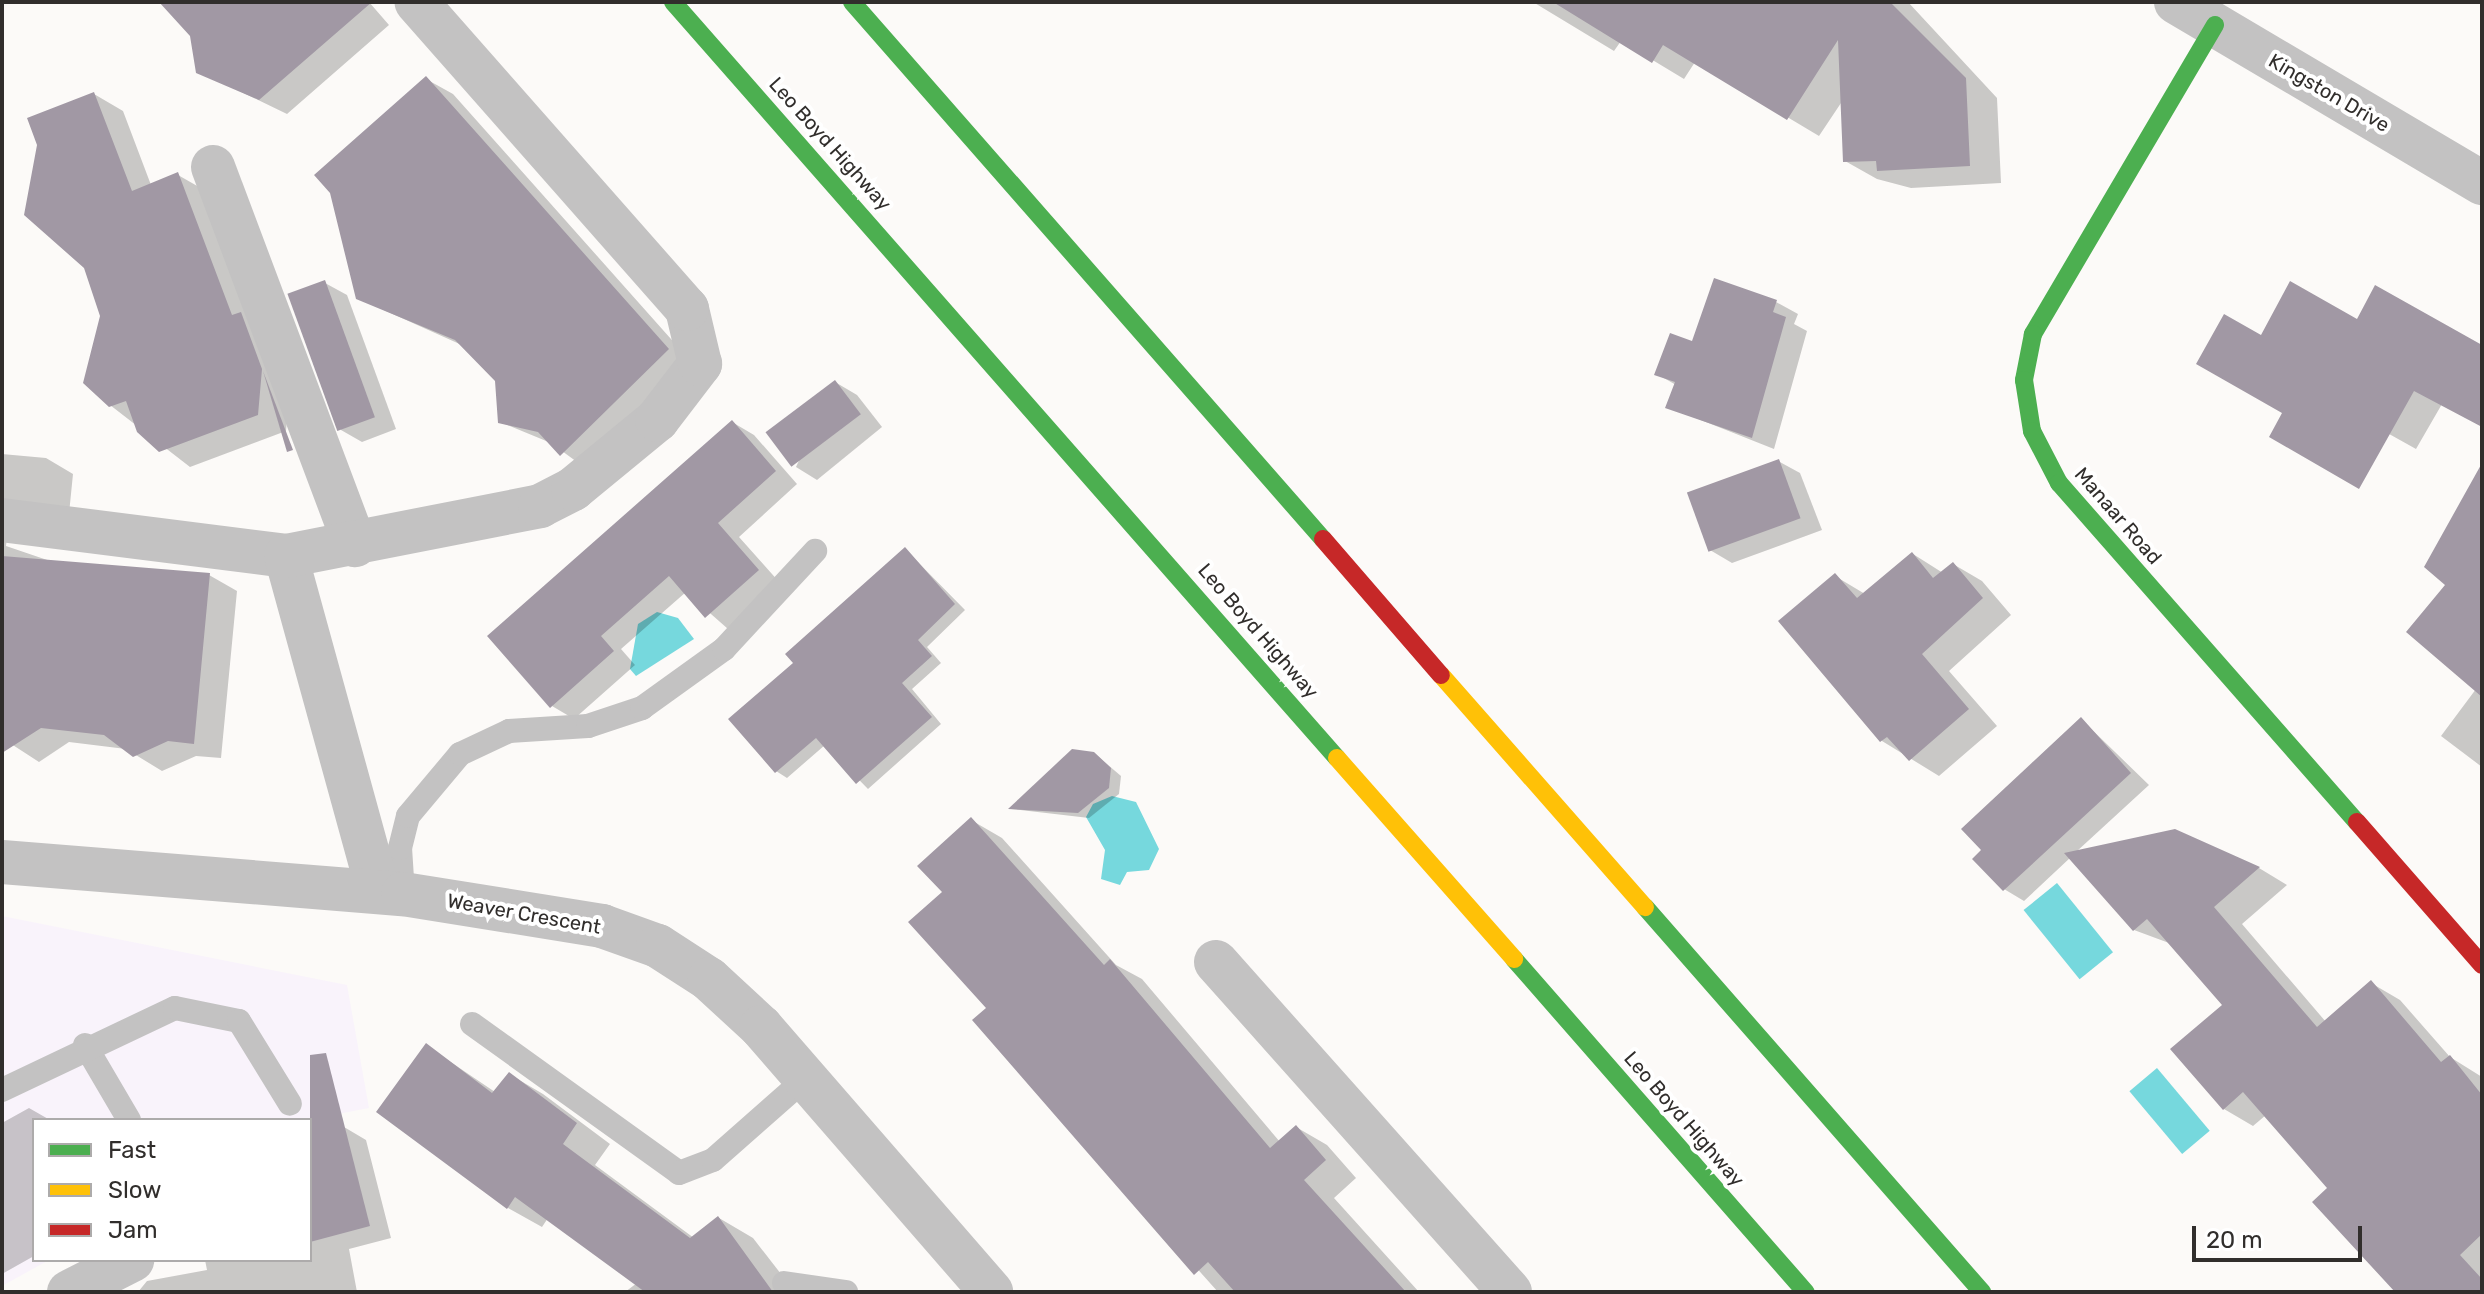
<!DOCTYPE html>
<style>
body{margin:0}
#map{position:relative;width:2484px;height:1294px;overflow:hidden;background:#fcfaf8;font-family:Rubik,sans-serif}
div>[style]{position:absolute}
.commercial>*{inset:0;background:#f9f3fb}
.water>*{inset:0;background:#76d8dd;transform-origin:0 0}
.shadow>*{inset:0;background:#0003}
.building>*{inset:0;background:#a198a4;transform-origin:0 0}
.lane>*{height:24px;margin:-12px;padding:0 12px;transform-origin:12px;border-radius:12px;background:#c3c2c2}
.street>*{height:44px;margin:-22px;padding:0 22px;transform-origin:22px;border-radius:22px;background:#c3c2c2}
.fast>*{height:18px;margin:-9px;padding:0 9px;transform-origin:9px;border-radius:9px;background:#4caf50}
.slow>*{height:18px;margin:-9px;padding:0 9px;transform-origin:9px;border-radius:9px;background:#ffc107}
.jam>*{height:18px;margin:-9px;padding:0 9px;transform-origin:9px;border-radius:9px;background:#c62828}
span{translate:-50% -50%;white-space:nowrap;text-align:center;line-height:1.15;-webkit-text-stroke:8px #fff;paint-order:stroke}
.street-label{font-size:20px;color:#312e2c}
.frame{position:absolute;inset:0;border:4px solid #312e2c;pointer-events:none}
.legend{position:absolute;left:32px;top:1118px;width:280px;height:144px;box-sizing:border-box;background:#fff;border:2px solid #adabab;margin:0;padding:10px 14px;list-style:none;font-size:24px;color:#312e2c}
.legend li{display:flex;align-items:center;gap:16px;height:40px}
.legend b{width:40px;border:2px solid #adabab}
.scale{position:absolute;left:2192px;top:1226px;width:170px;height:36px;box-sizing:border-box;border:4px solid #312e2c;border-top:0;padding-left:10px;font-size:24px;line-height:28px;white-space:nowrap;color:#312e2c;-webkit-text-stroke:6px #fff;paint-order:stroke}
</style>
<div id="map">
<div class="commercial">
<div style="clip-path:polygon(2px 916px,347px 985px,369px 1108px,307px 1120px,34px 1120px,34px 1260px,49px 1260px,2px 1286px)"></div>
</div>
<div class="water">
<div style="clip-path:polygon(657px 612px,678px 618px,694px 639px,636px 676px,630px 669px,638px 624px)"></div>
<div style="clip-path:polygon(1112px 796px,1136px 802px,1159px 849px,1149px 870px,1127px 872px,1120px 885px,1101px 879px,1105px 850px,1086px 817px,1093px 804px)"></div>
<div style="left:2057px;top:883px;width:89px;height:43px;rotate:51deg"></div>
<div style="left:2157px;top:1068px;width:82px;height:36px;rotate:50deg"></div>
</div>
<div class="shadow">
<div style="clip-path:polygon(160px 2px,369px 2px,389px 25px,287px 114px,198px 71px,192px 35px)"></div>
<div style="clip-path:polygon(1533px 2px,1908px 2px,1997px 98px,2001px 183px,1911px 188px,1877px 179px,1845px 161px,1843px 100px,1819px 136px,1695px 62px,1684px 79px,1621px 41px,1614px 51px)"></div>
<div style="clip-path:polygon(426px 79px,453px 94px,695px 366px,588px 470px,551px 443px,500px 422px,497px 380px,464px 346px,357px 298px)"></div>
<div style="clip-path:polygon(94px 94px,123px 111px,151px 185px,178px 175px,206px 191px,290px 386px,286px 431px,190px 467px,110px 405px)"></div>
<div style="clip-path:polygon(325px 283px,347px 295px,396px 429px,362px 442px,341px 430px)"></div>
<div style="clip-path:polygon(1776px 302px,1798px 314px,1794px 324px,1807px 331px,1774px 449px,1668px 407px,1676px 385px,1657px 374px)"></div>
<div style="clip-path:polygon(2357px 321px,2482px 350px,2482px 426px,2442px 404px,2416px 449px,2339px 406px,2261px 338px)"></div>
<div style="clip-path:polygon(835px 382px,857px 395px,882px 427px,817px 480px,796px 467px)"></div>
<div style="clip-path:polygon(732px 422px,754px 435px,797px 484px,739px 537px,780px 583px,728px 629px,686px 592px,621px 649px,635px 665px,574px 719px,552px 706px)"></div>
<div style="clip-path:polygon(2px 454px,46px 458px,73px 474px,69px 514px,9px 521px,6px 546px,56px 563px,209px 575px,237px 591px,221px 758px,196px 756px,162px 771px,126px 749px,69px 742px,39px 762px,2px 738px)"></div>
<div style="clip-path:polygon(1778px 461px,1800px 473px,1822px 530px,1732px 563px,1710px 550px)"></div>
<div style="clip-path:polygon(905px 549px,965px 610px,927px 647px,941px 663px,912px 689px,941px 724px,868px 789px,825px 745px,787px 778px,776px 771px,796px 663px)"></div>
<div style="clip-path:polygon(1913px 554px,1943px 573px,1953px 564px,1982px 581px,2011px 615px,1949px 671px,1997px 726px,1939px 776px,1882px 741px,1835px 576px,1865px 594px)"></div>
<div style="clip-path:polygon(2482px 571px,2482px 767px,2441px 736px,2476px 689px)"></div>
<div style="clip-path:polygon(2081px 719px,2149px 785px,2076px 852px,2175px 831px,2259px 868px,2287px 885px,2242px 924px,2326px 1022px,2371px 983px,2400px 1000px,2450px 1057px,2482px 1077px,2482px 1292px,2398px 1292px,2330px 1188px,2266px 1115px,2253px 1126px,2224px 1109px,2225px 1005px,2169px 943px,2134px 930px,2071px 857px,2024px 901px,2004px 889px)"></div>
<div style="clip-path:polygon(1094px 753px,1121px 776px,1119px 794px,1089px 818px,1011px 809px)"></div>
<div style="clip-path:polygon(971px 820px,1002px 838px,1116px 965px,1142px 979px,1280px 1142px,1296px 1127px,1327px 1145px,1356px 1178px,1334px 1198px,1419px 1292px,1218px 1292px,975px 1020px,988px 1009px,944px 892px)"></div>
<div style="clip-path:polygon(427px 1046px,495px 1092px,509px 1074px,543px 1094px,610px 1144px,595px 1165px,694px 1238px,719px 1218px,753px 1238px,795px 1292px,625px 1292px,637px 1283px,548px 1218px,542px 1227px,508px 1208px)"></div>
<div style="clip-path:polygon(29px 1108px,50px 1120px,34px 1120px,34px 1256px,2px 1274px,2px 1123px)"></div>
<div style="clip-path:polygon(344px 1127px,366px 1140px,391px 1238px,349px 1249px,357px 1292px,138px 1292px,147px 1281px,207px 1270px,205px 1260px,310px 1260px,310px 1136px)"></div>
</div>
<div class="building">
<div style="clip-path:polygon(159px 2px,372px 2px,259px 100px,196px 73px,190px 36px)"></div>
<div style="clip-path:polygon(1553px 2px,1890px 2px,1966px 78px,1970px 166px,1877px 171px,1876px 161px,1843px 162px,1838px 40px,1787px 120px,1663px 45px,1652px 63px)"></div>
<div style="clip-path:polygon(426px 76px,669px 349px,560px 456px,538px 432px,498px 423px,495px 381px,455px 340px,356px 299px,330px 193px,314px 175px)"></div>
<div style="clip-path:polygon(94px 92px,132px 191px,178px 172px,232px 315px,241px 312px,262px 369px,258px 415px,159px 452px,137px 432px,126px 401px,109px 407px,83px 383px,100px 316px,84px 268px,24px 215px,37px 145px,27px 118px)"></div>
<div style="clip-path:polygon(1714px 278px,1777px 300px,1773px 312px,1786px 317px,1752px 438px,1665px 408px,1675px 382px,1654px 375px,1670px 333px,1692px 341px)"></div>
<div style="left:325px;top:280px;width:146px;height:40px;rotate:70deg"></div>
<div style="clip-path:polygon(2290px 281px,2357px 319px,2375px 285px,2482px 345px,2482px 427px,2414px 391px,2359px 489px,2269px 437px,2282px 413px,2196px 364px,2224px 314px,2261px 335px)"></div>
<div style="clip-path:polygon(263px 371px,293px 450px,287px 452px)"></div>
<div style="left:835px;top:380px;width:43px;height:87px;rotate:53deg"></div>
<div style="clip-path:polygon(732px 420px,776px 471px,718px 523px,759px 570px,705px 618px,669px 576px,601px 636px,614px 651px,550px 708px,487px 636px)"></div>
<div style="left:1779px;top:459px;width:63px;height:98px;rotate:70deg"></div>
<div style="clip-path:polygon(2482px 463px,2482px 697px,2406px 632px,2445px 585px,2424px 567px)"></div>
<div style="clip-path:polygon(905px 547px,955px 604px,918px 640px,932px 656px,902px 683px,932px 717px,856px 784px,816px 738px,775px 773px,728px 719px,793px 663px,785px 654px)"></div>
<div style="clip-path:polygon(1912px 552px,1933px 578px,1953px 562px,1983px 598px,1922px 654px,1969px 709px,1909px 761px,1887px 737px,1880px 742px,1778px 621px,1835px 573px,1857px 598px)"></div>
<div style="clip-path:polygon(2px 556px,210px 573px,194px 744px,168px 741px,133px 757px,104px 735px,41px 728px,2px 753px)"></div>
<div style="clip-path:polygon(2081px 717px,2131px 773px,2003px 891px,1972px 859px,1981px 850px,1961px 829px)"></div>
<div style="clip-path:polygon(1072px 749px,1094px 752px,1111px 768px,1109px 788px,1078px 813px,1008px 809px)"></div>
<div style="clip-path:polygon(971px 817px,1104px 965px,1110px 959px,1270px 1148px,1296px 1125px,1326px 1160px,1304px 1180px,1406px 1292px,1235px 1292px,1208px 1262px,1194px 1275px,972px 1020px,986px 1008px,908px 922px,942px 892px,917px 866px)"></div>
<div style="clip-path:polygon(2175px 829px,2260px 867px,2214px 907px,2317px 1027px,2371px 980px,2441px 1062px,2450px 1055px,2482px 1095px,2482px 1234px,2460px 1255px,2482px 1279px,2482px 1292px,2395px 1292px,2312px 1202px,2327px 1188px,2243px 1092px,2223px 1110px,2170px 1049px,2222px 1005px,2147px 919px,2133px 931px,2064px 853px)"></div>
<div style="clip-path:polygon(426px 1043px,492px 1093px,509px 1072px,577px 1123px,563px 1144px,690px 1238px,718px 1216px,773px 1292px,645px 1292px,515px 1197px,507px 1209px,376px 1112px)"></div>
<div style="clip-path:polygon(326px 1053px,370px 1226px,310px 1242px,310px 1055px)"></div>
</div>
<div class="lane">
<div style="left:403px;top:894px;width:46px;rotate:-93.7deg"></div>
<div style="left:400px;top:848px;width:33px;rotate:-76deg"></div>
<div style="left:408px;top:816px;width:81px;rotate:-50deg"></div>
<div style="left:460px;top:754px;width:54px;rotate:-25.1deg"></div>
<div style="left:509px;top:731px;width:79px;rotate:-3.6deg"></div>
<div style="left:588px;top:726px;width:57px;rotate:-18.4deg"></div>
<div style="left:642px;top:708px;width:101px;rotate:-35.7deg"></div>
<div style="left:724px;top:649px;width:134px;rotate:-47.1deg"></div>
<div style="left:472px;top:1024px;width:255px;rotate:35.7deg"></div>
<div style="left:679px;top:1173px;width:36px;rotate:-21deg"></div>
<div style="left:713px;top:1160px;width:124px;rotate:-41.4deg"></div>
<div style="left:85px;top:1045px;width:87px;rotate:59.6deg"></div>
<div style="left:2px;top:1090px;width:191px;rotate:-25.4deg"></div>
<div style="left:175px;top:1008px;width:65px;rotate:11.5deg"></div>
<div style="left:239px;top:1021px;width:97px;rotate:58.4deg"></div>
<div style="left:784px;top:1283px;width:63px;rotate:8.3deg"></div>
</div>
<div class="street">
<div style="left:2176px;top:2px;width:356px;rotate:30.6deg"></div>
<div style="left:213px;top:167px;width:404px;rotate:69.4deg"></div>
<div style="left:2px;top:520px;width:286px;rotate:7.2deg"></div>
<div style="left:286px;top:556px;width:347px;rotate:74.6deg"></div>
<div style="left:286px;top:556px;width:259px;rotate:-11.1deg"></div>
<div style="left:540px;top:506px;width:37px;rotate:-27deg"></div>
<div style="left:573px;top:489px;width:109px;rotate:-39.4deg"></div>
<div style="left:657px;top:420px;width:71px;rotate:-52.5deg"></div>
<div style="left:700px;top:364px;width:57px;rotate:-103.3deg"></div>
<div style="left:687px;top:309px;width:409px;rotate:-131.4deg"></div>
<div style="left:2px;top:862px;width:402px;rotate:4.6deg"></div>
<div style="left:403px;top:894px;width:202px;rotate:9.1deg"></div>
<div style="left:602px;top:926px;width:59px;rotate:19.7deg"></div>
<div style="left:658px;top:946px;width:61px;rotate:32.9deg"></div>
<div style="left:709px;top:979px;width:71px;rotate:42.7deg"></div>
<div style="left:761px;top:1027px;width:351px;rotate:49deg"></div>
<div style="left:1216px;top:962px;width:442px;rotate:48.3deg"></div>
<div style="left:69px;top:1292px;width:71px;rotate:-26.9deg"></div>
</div>
<div class="fast">
<div style="left:673px;top:2px;width:1006px;rotate:48.71deg"></div>
<div style="left:852px;top:2px;width:714px;rotate:48.75deg"></div>
<div style="left:2215px;top:25px;width:359px;rotate:120.5deg"></div>
<div style="left:2033px;top:334px;width:47px;rotate:101.1deg"></div>
<div style="left:2024px;top:380px;width:52px;rotate:81.1deg"></div>
<div style="left:2032px;top:431px;width:59px;rotate:62.6deg"></div>
<div style="left:2059px;top:483px;width:451px;rotate:48.7deg"></div>
<div style="left:1645px;top:907px;width:512px;rotate:48.8deg"></div>
<div style="left:1514px;top:959px;width:443px;rotate:48.8deg"></div>
</div>
<div class="slow">
<div style="left:1441px;top:675px;width:309px;rotate:48.7deg"></div>
<div style="left:1337px;top:758px;width:268px;rotate:48.6deg"></div>
</div>
<div class="jam">
<div style="left:1323px;top:539px;width:180px;rotate:49.1deg"></div>
<div style="left:2357px;top:822px;width:190px;rotate:48.8deg"></div>
</div>
<div class="street-label">
<span style="left:2329px;top:93px;rotate:30deg">Kingston Drive</span>
<span style="left:830px;top:144px;rotate:48deg">Leo Boyd Highway</span>
<span style="left:2118px;top:516px;rotate:49deg">Manaar Road</span>
<span style="left:1258px;top:631px;rotate:49deg">Leo Boyd Highway</span>
<span style="left:524px;top:914px;rotate:10deg">Weaver Crescent</span>
<span style="left:1684px;top:1119px;rotate:49deg">Leo Boyd Highway</span>
</div>
<div class="frame"></div>
<ul class="legend">
<li><b style="height:10px;background:#4caf50"></b>Fast</li>
<li><b style="height:10px;background:#ffc107"></b>Slow</li>
<li><b style="height:10px;background:#c62828"></b>Jam</li>
</ul>
<div class="scale">20 m</div>
</div>
